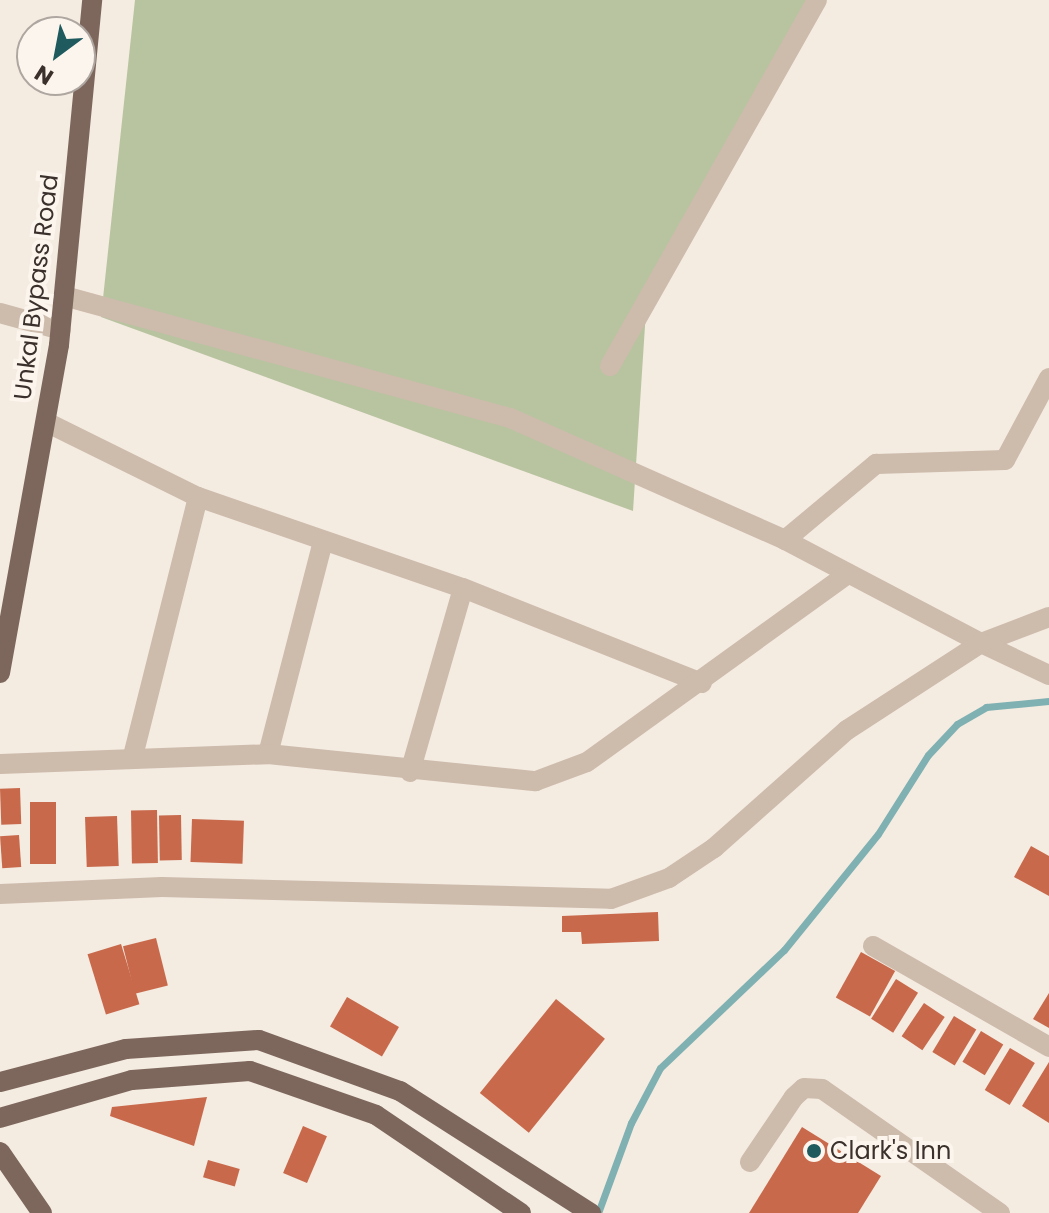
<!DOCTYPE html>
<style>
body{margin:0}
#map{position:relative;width:1049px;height:1213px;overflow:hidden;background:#f4ebe1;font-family:Poppins,sans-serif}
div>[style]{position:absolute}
.green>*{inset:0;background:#b8c4a0}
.stream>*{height:7px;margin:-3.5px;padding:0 3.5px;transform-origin:3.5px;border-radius:3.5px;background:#7fb0b2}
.building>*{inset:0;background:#c8694b;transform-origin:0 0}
.minor>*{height:20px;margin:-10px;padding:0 10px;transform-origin:10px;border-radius:10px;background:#cdbbac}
.major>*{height:20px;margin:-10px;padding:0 10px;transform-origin:10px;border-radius:10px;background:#7d675c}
.dots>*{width:22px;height:22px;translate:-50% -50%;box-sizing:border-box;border:4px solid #fbf5ee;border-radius:50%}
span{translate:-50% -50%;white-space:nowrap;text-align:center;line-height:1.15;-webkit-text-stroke:8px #fbf5ee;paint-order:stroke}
.street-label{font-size:24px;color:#3b302b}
.poi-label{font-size:24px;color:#3b302b}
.left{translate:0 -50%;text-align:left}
.north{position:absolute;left:16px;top:16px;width:80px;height:80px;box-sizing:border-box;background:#fbf5ee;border:2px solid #aea6a0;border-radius:50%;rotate:212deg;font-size:22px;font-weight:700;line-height:32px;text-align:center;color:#3b302b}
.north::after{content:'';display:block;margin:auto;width:28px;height:36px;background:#1f5a5e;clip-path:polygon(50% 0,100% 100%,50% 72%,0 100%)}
</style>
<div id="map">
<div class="green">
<div style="clip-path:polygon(135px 0,825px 0,647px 295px,633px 511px,101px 317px)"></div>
</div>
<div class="stream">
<div style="left:598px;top:1213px;width:96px;rotate:-69.9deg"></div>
<div style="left:631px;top:1123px;width:62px;rotate:-62.2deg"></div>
<div style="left:660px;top:1068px;width:171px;rotate:-43.6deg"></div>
<div style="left:784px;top:950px;width:149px;rotate:-51deg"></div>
<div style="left:878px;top:834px;width:93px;rotate:-57.7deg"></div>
<div style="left:928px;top:755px;width:42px;rotate:-46.9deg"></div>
<div style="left:957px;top:724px;width:34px;rotate:-30deg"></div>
<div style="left:986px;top:707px;width:63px;rotate:-5.4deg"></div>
</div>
<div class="building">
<div style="left:20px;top:788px;width:36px;height:20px;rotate:88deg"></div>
<div style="left:30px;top:802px;width:26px;height:62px"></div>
<div style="left:157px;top:810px;width:53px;height:26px;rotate:89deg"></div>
<div style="left:181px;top:815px;width:45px;height:22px;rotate:89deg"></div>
<div style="left:117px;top:816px;width:50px;height:32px;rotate:88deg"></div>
<div style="left:192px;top:819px;width:52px;height:43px;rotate:2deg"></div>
<div style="left:19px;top:835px;width:32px;height:19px;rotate:86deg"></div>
<div style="clip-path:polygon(1031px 846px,1049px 856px,1049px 896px,1014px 877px)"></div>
<div style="clip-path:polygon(658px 912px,659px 941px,582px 944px,581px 932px,562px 932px,562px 916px)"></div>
<div style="left:156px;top:938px;width:49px;height:34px;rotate:76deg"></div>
<div style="left:121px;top:944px;width:63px;height:35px;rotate:73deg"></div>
<div style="left:861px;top:952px;width:39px;height:52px;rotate:29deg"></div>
<div style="left:896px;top:979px;width:26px;height:47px;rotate:32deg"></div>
<div style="clip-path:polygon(1049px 993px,1049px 1028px,1033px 1019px)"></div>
<div style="left:347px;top:997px;width:60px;height:34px;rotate:30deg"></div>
<div style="left:556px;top:999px;width:63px;height:121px;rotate:39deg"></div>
<div style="left:924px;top:1003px;width:25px;height:40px;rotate:34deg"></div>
<div style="left:954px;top:1016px;width:26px;height:42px;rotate:31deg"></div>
<div style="left:981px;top:1031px;width:26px;height:36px;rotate:31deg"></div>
<div style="left:1010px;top:1048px;width:29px;height:49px;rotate:31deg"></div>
<div style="clip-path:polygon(1049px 1062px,1049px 1123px,1022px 1106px)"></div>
<div style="clip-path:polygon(207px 1097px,194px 1146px,110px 1116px,112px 1107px)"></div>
<div style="left:303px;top:1126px;width:26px;height:51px;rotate:23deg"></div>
<div style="clip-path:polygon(802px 1127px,881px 1176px,858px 1213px,749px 1213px)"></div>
<div style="left:208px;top:1160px;width:33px;height:18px;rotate:16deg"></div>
</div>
<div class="minor">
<div style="left:64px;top:296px;width:462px;rotate:15.3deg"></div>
<div style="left:510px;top:418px;width:301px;rotate:23.9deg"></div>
<div style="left:785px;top:540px;width:221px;rotate:27.7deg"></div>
<div style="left:981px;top:643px;width:73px;rotate:-20.9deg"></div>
<div style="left:0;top:313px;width:63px;rotate:15.6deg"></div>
<div style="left:610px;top:366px;width:420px;rotate:-60.5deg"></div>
<div style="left:46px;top:422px;width:169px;rotate:26.3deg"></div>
<div style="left:198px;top:497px;width:280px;rotate:19deg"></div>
<div style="left:463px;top:588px;width:257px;rotate:21.7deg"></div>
<div style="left:785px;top:540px;width:119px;rotate:-39.9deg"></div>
<div style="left:876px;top:464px;width:129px;rotate:-1.8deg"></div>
<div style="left:1005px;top:460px;width:93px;rotate:-61.8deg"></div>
<div style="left:268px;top:754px;width:220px;rotate:-75.5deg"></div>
<div style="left:133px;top:756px;width:267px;rotate:-75.9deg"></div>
<div style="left:0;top:764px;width:268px;rotate:-2.1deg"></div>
<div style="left:268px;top:754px;width:269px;rotate:5.8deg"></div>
<div style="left:536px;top:781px;width:54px;rotate:-20.4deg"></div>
<div style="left:587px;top:762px;width:322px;rotate:-35.8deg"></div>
<div style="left:410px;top:772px;width:191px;rotate:-73.9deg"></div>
<div style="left:0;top:894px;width:162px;rotate:-2.5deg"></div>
<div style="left:162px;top:887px;width:449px;rotate:1.5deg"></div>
<div style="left:611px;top:899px;width:62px;rotate:-19.9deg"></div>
<div style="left:669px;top:878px;width:54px;rotate:-33.7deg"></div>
<div style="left:714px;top:848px;width:178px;rotate:-41.6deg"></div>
<div style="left:847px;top:730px;width:160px;rotate:-33deg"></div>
<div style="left:981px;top:643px;width:75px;rotate:25.2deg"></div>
<div style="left:873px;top:946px;width:203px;rotate:29.8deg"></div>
<div style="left:750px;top:1162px;width:78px;rotate:-55.9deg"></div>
<div style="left:794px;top:1097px;width:13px;rotate:-42deg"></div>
<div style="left:804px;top:1088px;width:18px;rotate:3deg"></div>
<div style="left:822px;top:1089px;width:217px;rotate:34.9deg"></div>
</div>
<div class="major">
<div style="left:0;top:673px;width:333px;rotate:-79.8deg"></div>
<div style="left:59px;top:345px;width:347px;rotate:-84.5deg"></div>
<div style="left:0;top:1082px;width:130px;rotate:-14.7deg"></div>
<div style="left:126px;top:1049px;width:133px;rotate:-3.9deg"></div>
<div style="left:259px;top:1040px;width:150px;rotate:19.9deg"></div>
<div style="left:400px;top:1091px;width:227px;rotate:32.6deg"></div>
<div style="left:0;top:1118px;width:137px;rotate:-16.1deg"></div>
<div style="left:132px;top:1080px;width:118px;rotate:-4.4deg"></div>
<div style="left:250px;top:1071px;width:133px;rotate:19.2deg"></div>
<div style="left:376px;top:1115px;width:175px;rotate:34.1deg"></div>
<div style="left:0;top:1152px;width:74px;rotate:55.5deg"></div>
</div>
<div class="dots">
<div style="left:814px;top:1151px;background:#1f5a5e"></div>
</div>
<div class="street-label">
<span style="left:36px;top:287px;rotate:-83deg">Unkal Bypass Road</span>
</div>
<div class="poi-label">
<span class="left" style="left:830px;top:1151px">Clark's Inn</span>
</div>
<div class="north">N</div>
</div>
